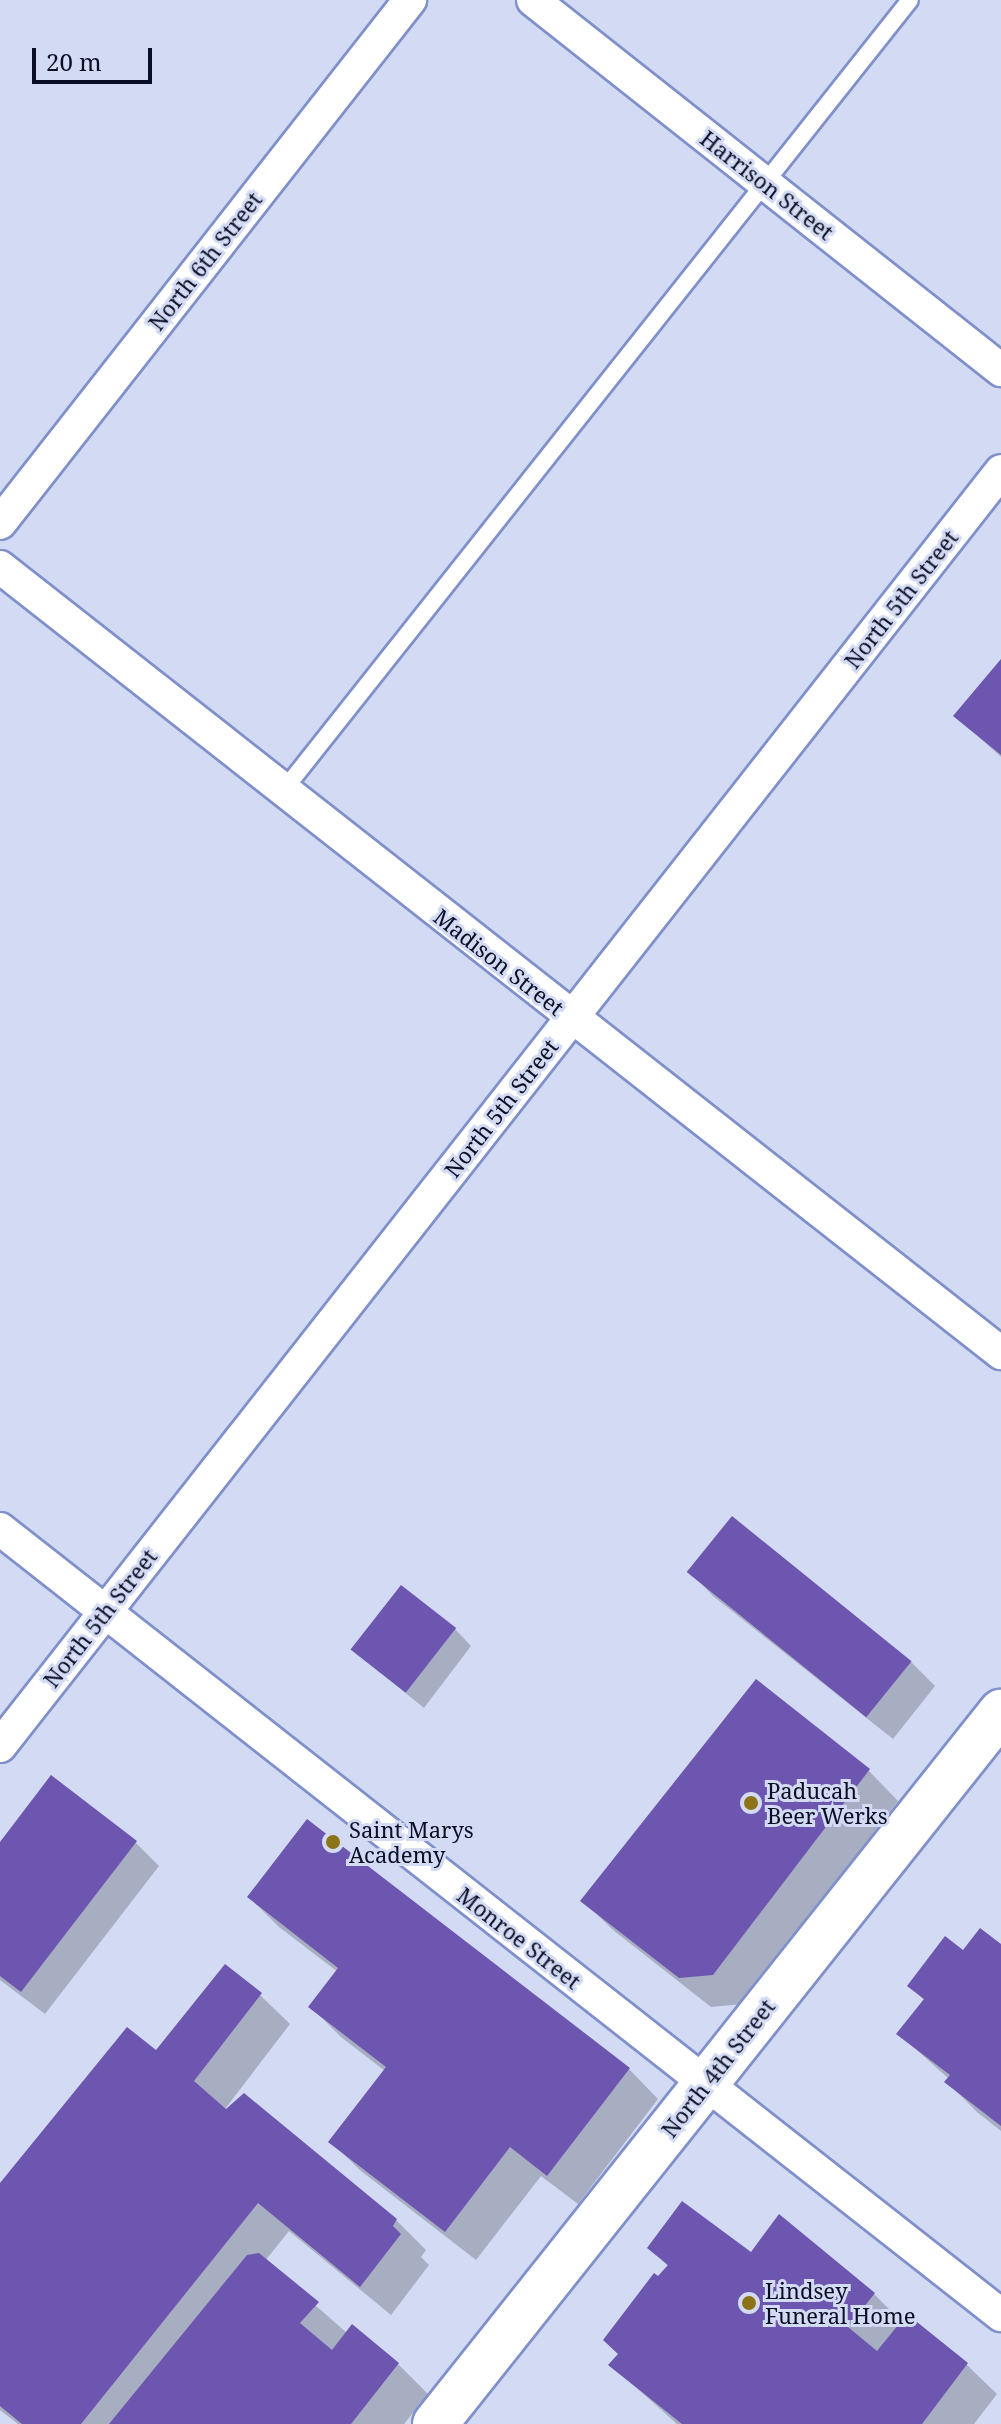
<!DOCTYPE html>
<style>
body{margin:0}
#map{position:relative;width:1001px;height:2424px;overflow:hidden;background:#d3daf3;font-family:"Noto Serif",serif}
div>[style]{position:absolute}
.shadow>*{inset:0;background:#0003}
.building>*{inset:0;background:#6c56af;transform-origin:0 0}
.roads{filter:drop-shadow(2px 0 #8090ca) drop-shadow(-2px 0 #8090ca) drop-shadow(0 2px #8090ca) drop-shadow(0 -2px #8090ca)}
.service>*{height:16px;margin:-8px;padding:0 8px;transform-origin:8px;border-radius:8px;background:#fff}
.minor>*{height:32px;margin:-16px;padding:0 16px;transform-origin:16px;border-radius:16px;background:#fff}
.primary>*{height:44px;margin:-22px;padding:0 22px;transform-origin:22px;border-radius:22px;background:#fff}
.dots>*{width:22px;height:22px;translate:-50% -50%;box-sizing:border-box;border:4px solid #d3daf3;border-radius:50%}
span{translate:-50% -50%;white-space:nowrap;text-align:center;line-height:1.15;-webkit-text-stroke:6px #d3daf3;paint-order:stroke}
.street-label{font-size:22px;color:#0b0f25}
.poi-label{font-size:22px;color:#0b0f25}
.left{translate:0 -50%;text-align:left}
.scale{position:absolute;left:32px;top:48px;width:120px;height:36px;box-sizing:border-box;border:4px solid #0b0f25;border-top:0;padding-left:10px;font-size:24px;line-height:28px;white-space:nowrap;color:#0b0f25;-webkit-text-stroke:6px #d3daf3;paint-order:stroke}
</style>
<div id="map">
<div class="shadow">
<div style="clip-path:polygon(1001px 662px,1001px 757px,956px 716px)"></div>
<div style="clip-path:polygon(690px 1572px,911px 1662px,935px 1686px,893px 1739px,713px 1596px)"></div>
<div style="clip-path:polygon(455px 1629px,471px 1646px,424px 1708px,353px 1650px)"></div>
<div style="clip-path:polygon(756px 1682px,869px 1771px,898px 1801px,743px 2004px,711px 2007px,613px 1930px,583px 1901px)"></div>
<div style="clip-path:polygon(135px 1842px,159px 1866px,45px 2014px,0 1980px,0 1845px)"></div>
<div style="clip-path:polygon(249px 1897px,629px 2069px,658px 2099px,578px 2204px,541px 2176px,476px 2260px,361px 2171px,331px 2142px,385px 2071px,341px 2037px,311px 2007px,338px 1972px,279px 1927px)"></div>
<div style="clip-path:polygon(1001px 1946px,1001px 2131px,977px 2112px,947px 2082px,949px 2079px,899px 2034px,925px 2001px,910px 1986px,963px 1953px)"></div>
<div style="clip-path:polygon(260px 1995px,290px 2024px,222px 2113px,396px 2220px,426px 2250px,421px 2257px,429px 2265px,391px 2315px,289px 2231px,265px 2261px,347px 2333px,398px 2364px,428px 2394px,404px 2424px,18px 2424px,0 2410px,0 2186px,156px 2053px)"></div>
<div style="clip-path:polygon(650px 2248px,751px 2255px,874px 2294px,903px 2323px,907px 2317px,967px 2365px,997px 2394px,974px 2424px,677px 2424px,611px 2365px,620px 2354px,658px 2279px,669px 2267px)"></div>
</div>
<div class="building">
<div style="clip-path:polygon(1001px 659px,1001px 755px,953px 716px)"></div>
<div style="left:732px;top:1516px;width:231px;height:72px;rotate:39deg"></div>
<div style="left:401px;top:1585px;width:70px;height:82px;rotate:38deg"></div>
<div style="clip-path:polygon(756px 1679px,870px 1769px,713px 1975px,679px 1978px,580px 1901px)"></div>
<div style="clip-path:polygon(51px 1775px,137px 1841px,21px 1992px,0 1976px,0 1842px)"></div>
<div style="clip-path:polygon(307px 1819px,630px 2068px,547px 2176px,510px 2147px,445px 2232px,328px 2142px,386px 2067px,308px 2007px,338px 1968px,247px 1897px)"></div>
<div style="clip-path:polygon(980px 1928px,1001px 1944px,1001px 2126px,944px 2082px,950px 2075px,896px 2034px,924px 1999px,907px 1986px,945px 1936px,963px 1950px)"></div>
<div style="clip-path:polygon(225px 1964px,262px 1993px,194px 2081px,226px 2109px,244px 2093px,397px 2219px,393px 2226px,401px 2234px,360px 2287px,258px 2203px,81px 2424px,22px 2424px,0 2406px,0 2183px,127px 2027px,156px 2050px)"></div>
<div style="clip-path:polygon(682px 2201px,751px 2252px,779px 2214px,875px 2293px,848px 2327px,877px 2351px,907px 2314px,968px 2363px,922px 2424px,682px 2424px,608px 2365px,618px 2354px,603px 2340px,654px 2273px,658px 2276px,668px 2265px,647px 2248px)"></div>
<div style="clip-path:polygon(259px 2253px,319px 2302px,300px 2323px,332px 2350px,352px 2324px,399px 2363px,351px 2424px,109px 2424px,247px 2255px)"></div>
</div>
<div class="roads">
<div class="service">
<div style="left:283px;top:791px;width:1009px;rotate:-51.6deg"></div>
</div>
<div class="minor">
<div style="left:533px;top:0;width:597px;rotate:38.33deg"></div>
<div style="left:0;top:523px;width:665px;rotate:-51.91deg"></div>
<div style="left:0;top:567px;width:1273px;rotate:38.14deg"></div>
<div style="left:0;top:1529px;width:1273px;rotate:38.14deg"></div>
<div style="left:0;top:1746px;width:1621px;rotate:-51.86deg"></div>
</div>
<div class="primary">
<div style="left:435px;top:2424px;width:910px;rotate:-51.52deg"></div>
</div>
</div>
<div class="dots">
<div style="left:751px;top:1803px;background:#8c7317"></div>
<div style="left:333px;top:1842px;background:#8c7317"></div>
<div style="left:749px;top:2303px;background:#8c7317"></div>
</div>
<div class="street-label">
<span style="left:767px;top:185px;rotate:38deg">Harrison Street</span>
<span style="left:205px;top:261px;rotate:-52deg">North 6th Street</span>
<span style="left:901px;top:599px;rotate:-52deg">North 5th Street</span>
<span style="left:499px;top:962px;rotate:38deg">Madison Street</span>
<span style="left:501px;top:1108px;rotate:-52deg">North 5th Street</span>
<span style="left:100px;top:1618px;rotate:-52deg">North 5th Street</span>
<span style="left:519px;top:1938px;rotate:38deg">Monroe Street</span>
<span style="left:718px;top:2068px;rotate:-52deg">North 4th Street</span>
</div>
<div class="poi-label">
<span class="left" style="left:767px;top:1803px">Paducah<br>Beer Werks</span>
<span class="left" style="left:349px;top:1842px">Saint Marys<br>Academy</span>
<span class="left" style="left:765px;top:2303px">Lindsey<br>Funeral Home</span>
</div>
<div class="scale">20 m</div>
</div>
